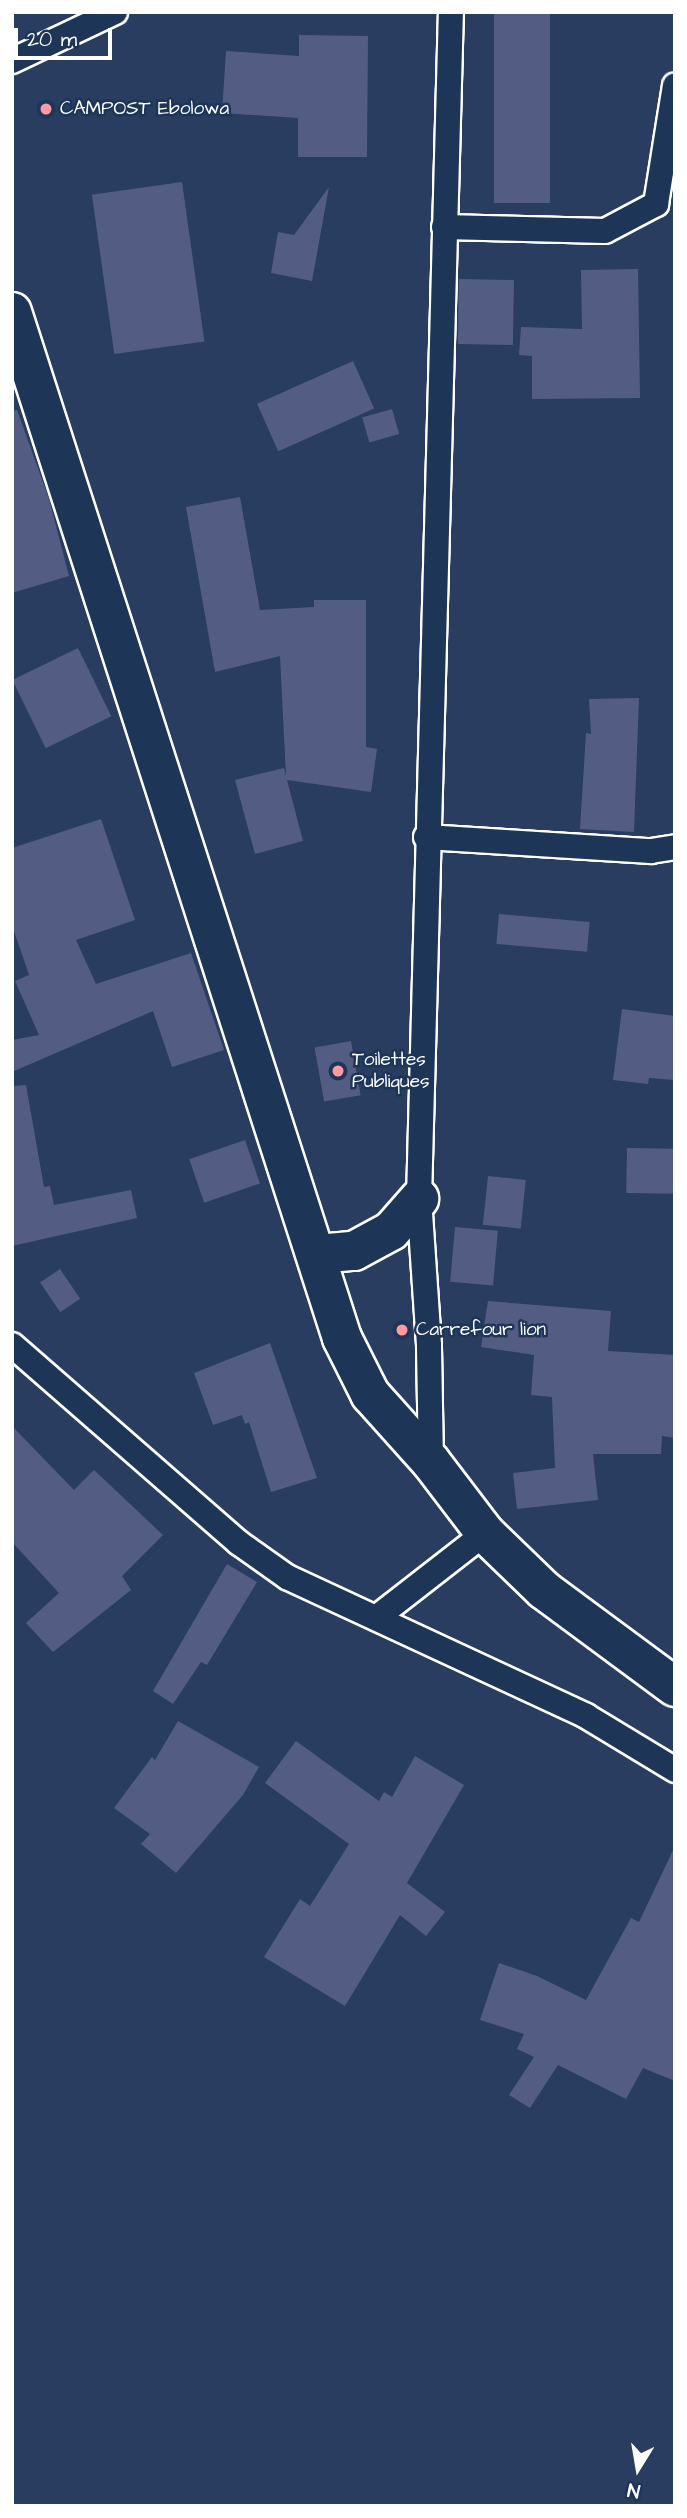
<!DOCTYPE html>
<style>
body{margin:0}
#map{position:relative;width:687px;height:2518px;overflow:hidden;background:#283d60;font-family:"Architects Daughter",sans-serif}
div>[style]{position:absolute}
.building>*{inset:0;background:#535d84;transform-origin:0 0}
.roads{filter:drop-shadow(2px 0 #fff) drop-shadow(-2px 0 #fff) drop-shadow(0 2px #fff) drop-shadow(0 -2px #fff)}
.minor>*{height:24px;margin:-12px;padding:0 12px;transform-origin:12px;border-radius:12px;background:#1d3557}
.primary>*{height:38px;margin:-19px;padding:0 19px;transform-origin:19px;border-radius:19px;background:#1d3557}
.dots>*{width:19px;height:19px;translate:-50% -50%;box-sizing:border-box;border:4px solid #1d3557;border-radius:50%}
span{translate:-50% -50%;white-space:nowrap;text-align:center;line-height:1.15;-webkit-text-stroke:5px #1d3557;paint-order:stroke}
.poi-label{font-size:19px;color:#fff}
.left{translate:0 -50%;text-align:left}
.frame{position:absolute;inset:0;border:14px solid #fff;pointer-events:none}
.north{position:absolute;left:603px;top:2434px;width:70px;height:70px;-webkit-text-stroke:5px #1d3557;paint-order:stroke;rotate:191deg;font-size:19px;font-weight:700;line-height:28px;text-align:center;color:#fff}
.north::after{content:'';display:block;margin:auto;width:24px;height:32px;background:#fff;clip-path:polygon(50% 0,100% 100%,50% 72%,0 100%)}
.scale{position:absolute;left:14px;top:28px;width:98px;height:32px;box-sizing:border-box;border:4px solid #fff;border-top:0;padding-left:9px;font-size:21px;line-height:24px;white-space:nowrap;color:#fff;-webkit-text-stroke:5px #1d3557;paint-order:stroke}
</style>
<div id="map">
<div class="building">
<div style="left:494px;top:12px;width:56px;height:191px"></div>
<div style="clip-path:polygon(299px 35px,368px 36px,367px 157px,298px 157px,298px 118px,222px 113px,226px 51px,299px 56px)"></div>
<div style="left:182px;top:182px;width:161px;height:91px;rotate:82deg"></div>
<div style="clip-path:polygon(329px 187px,312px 281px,271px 273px,278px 232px,294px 235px)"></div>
<div style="clip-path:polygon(638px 269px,640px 398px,532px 399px,532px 356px,519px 355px,521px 327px,582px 329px,581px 270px)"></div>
<div style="left:459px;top:279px;width:55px;height:65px;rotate:1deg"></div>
<div style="left:353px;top:361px;width:52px;height:105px;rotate:66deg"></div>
<div style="left:392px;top:409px;width:26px;height:31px;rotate:74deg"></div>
<div style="clip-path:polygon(17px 410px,49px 499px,69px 576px,12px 593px,12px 411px)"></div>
<div style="clip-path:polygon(240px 497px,260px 610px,314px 607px,314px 600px,366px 600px,366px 747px,377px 749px,371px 792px,287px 780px,303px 841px,255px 854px,235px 780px,284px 768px,286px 776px,280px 656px,215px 672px,186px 507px)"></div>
<div style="left:78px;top:648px;width:76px;height:73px;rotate:64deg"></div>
<div style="clip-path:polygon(639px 698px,634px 832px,580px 829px,586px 733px,591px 734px,589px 699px)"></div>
<div style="clip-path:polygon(101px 819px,135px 920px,76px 940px,96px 984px,191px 953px,224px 1050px,172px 1067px,153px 1011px,12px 1072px,12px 1040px,39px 1035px,15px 981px,29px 975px,12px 925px,12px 848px)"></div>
<div style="left:499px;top:914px;width:91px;height:30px;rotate:5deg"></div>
<div style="clip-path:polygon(622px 1009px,675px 1016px,675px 1080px,649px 1078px,648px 1084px,613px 1080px)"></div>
<div style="left:351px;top:1041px;width:55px;height:37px;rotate:80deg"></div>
<div style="clip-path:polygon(26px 1085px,44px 1187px,50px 1186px,54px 1205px,131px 1190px,137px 1218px,12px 1246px,12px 1086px)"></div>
<div style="left:245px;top:1140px;width:46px;height:59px;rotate:71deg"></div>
<div style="left:627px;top:1148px;width:48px;height:45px;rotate:1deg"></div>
<div style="left:488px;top:1176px;width:38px;height:49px;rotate:6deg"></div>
<div style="left:455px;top:1227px;width:43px;height:55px;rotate:5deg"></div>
<div style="left:60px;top:1269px;width:36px;height:24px;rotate:56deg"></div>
<div style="clip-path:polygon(488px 1301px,611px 1311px,608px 1351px,675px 1355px,675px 1438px,662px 1436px,661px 1454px,593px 1454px,598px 1500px,517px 1509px,513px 1473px,555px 1468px,552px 1397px,531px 1395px,534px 1355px,481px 1347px)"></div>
<div style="clip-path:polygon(270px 1343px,317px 1478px,271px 1492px,249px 1422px,245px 1424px,242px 1415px,213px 1425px,194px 1373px)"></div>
<div style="clip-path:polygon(12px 1426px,74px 1490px,94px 1470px,163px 1535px,122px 1576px,131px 1590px,53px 1652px,26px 1623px,59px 1593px,12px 1542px)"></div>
<div style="clip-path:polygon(227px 1564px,257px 1582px,207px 1665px,201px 1662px,173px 1704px,153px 1691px)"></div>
<div style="clip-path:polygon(178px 1721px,259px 1767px,243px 1795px,176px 1873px,141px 1844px,150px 1834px,114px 1808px,152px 1757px,155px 1760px)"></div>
<div style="clip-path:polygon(296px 1741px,379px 1801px,384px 1792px,392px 1797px,415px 1756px,464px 1785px,407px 1883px,445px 1912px,426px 1936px,400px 1915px,345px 2006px,264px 1957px,300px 1899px,310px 1906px,349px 1844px,265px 1783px)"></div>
<div style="clip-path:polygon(675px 1846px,675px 2081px,643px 2068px,626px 2099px,558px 2065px,530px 2108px,509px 2095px,534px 2057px,517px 2049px,524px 2034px,480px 2020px,499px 1963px,537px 1976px,586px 2000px,631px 1918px,639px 1922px)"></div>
</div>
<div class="roads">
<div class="minor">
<div style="left:12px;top:61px;width:114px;rotate:-25.4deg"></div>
<div style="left:444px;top:227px;width:161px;rotate:1.4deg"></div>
<div style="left:605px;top:231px;width:58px;rotate:-27.9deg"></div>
<div style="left:656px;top:204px;width:120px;rotate:-80.9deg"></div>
<div style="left:426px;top:837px;width:225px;rotate:3.6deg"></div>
<div style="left:651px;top:851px;width:24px;rotate:-9deg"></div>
<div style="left:12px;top:1345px;width:301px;rotate:41.1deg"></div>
<div style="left:239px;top:1543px;width:59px;rotate:35.3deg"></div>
<div style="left:287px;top:1577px;width:330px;rotate:24.9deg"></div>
<div style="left:586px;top:1716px;width:104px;rotate:31.2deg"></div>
<div style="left:431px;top:1462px;width:117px;rotate:-91deg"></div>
<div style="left:429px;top:1345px;width:146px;rotate:-93.9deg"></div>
<div style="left:419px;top:1199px;width:1187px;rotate:-88.46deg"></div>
<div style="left:376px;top:1618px;width:138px;rotate:-37.9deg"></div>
</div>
<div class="primary">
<div style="left:12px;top:312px;width:1078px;rotate:72.17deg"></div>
<div style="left:342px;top:1338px;width:63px;rotate:63.4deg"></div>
<div style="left:370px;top:1394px;width:91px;rotate:48.1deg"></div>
<div style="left:431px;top:1462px;width:89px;rotate:52.7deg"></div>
<div style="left:485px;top:1533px;width:82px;rotate:44deg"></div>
<div style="left:544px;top:1590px;width:163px;rotate:36.5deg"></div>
<div style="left:317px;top:1254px;width:37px;rotate:-5deg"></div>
<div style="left:354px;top:1251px;width:42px;rotate:-28.4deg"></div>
<div style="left:391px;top:1231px;width:43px;rotate:-48.8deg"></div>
</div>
</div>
<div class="dots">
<div style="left:46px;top:109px;background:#ff9aa2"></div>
<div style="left:338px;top:1071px;background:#ff9aa2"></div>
<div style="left:402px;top:1330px;background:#ff9aa2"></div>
</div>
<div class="poi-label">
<span class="left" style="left:60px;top:109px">CAMPOST Ebolowa</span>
<span class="left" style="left:352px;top:1071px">Toilettes<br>Publiques</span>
<span class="left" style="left:416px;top:1330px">Carrefour lion</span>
</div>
<div class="frame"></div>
<div class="north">N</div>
<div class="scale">20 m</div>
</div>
